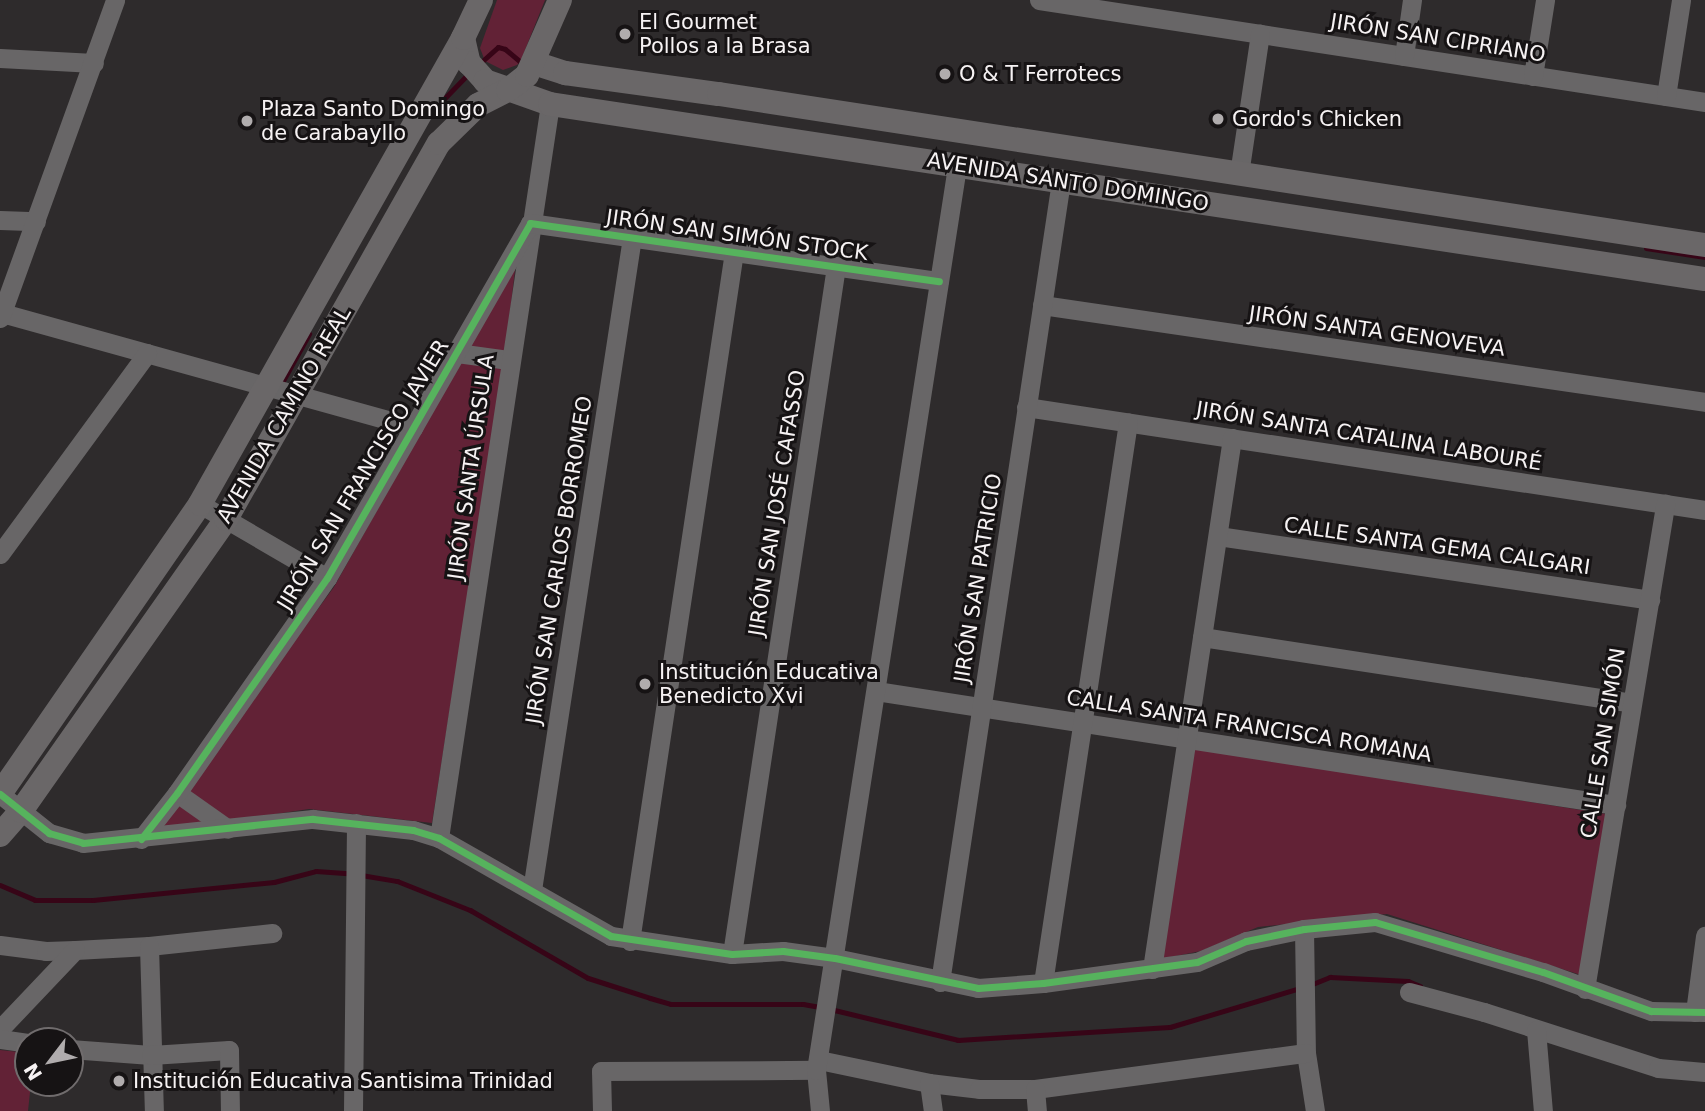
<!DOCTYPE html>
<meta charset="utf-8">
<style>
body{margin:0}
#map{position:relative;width:1705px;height:1111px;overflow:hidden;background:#2e2b2c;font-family:"DejaVu Sans",sans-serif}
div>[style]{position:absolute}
.green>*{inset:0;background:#622236}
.stream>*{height:5px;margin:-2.5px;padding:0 2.5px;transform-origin:2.5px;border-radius:2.5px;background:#370517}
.minor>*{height:19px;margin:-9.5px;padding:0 9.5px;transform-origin:9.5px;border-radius:9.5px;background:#686667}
.major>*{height:24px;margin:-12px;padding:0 12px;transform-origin:12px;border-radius:12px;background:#6a6768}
.cycleway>*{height:7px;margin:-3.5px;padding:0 3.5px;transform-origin:3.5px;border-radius:3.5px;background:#56b35d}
.dots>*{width:19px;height:19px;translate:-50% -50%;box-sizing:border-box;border:4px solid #161314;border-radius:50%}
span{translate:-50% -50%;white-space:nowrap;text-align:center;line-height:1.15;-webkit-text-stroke:6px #161314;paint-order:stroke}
.poi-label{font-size:21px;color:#f6f2f3}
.left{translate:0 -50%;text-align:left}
.street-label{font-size:21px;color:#f6f2f3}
.north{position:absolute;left:14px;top:1027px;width:70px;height:70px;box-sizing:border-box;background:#161314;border:2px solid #706c6d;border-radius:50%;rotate:238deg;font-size:19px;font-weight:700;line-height:28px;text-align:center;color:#f6f2f3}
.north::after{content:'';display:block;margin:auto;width:24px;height:32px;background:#b0acad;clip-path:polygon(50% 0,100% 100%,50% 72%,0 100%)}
</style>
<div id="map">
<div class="green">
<div style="clip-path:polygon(497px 0,545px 0,521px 60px,517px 65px,503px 70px,485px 61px,480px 48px)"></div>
<div style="clip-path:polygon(516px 262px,503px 370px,432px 823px,309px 809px,155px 832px,334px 587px)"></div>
<div style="clip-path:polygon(1192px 748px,1606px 814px,1581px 975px,1387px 914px,1258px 927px,1201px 951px,1161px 959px)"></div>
<div style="clip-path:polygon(0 1050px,28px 1053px,28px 1083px,31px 1083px,28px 1111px,0 1111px)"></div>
</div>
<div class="stream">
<div style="left:479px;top:64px;width:25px;rotate:-42deg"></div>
<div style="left:498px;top:47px;width:7px;rotate:16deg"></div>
<div style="left:505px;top:49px;width:23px;rotate:40deg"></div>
<div style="left:437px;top:106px;width:46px;rotate:-45.9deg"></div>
<div style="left:1646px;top:248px;width:60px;rotate:8.7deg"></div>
<div style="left:280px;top:386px;width:60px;rotate:-60.9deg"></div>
<div style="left:0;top:885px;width:38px;rotate:23deg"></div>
<div style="left:35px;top:900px;width:58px"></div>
<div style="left:93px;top:900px;width:182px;rotate:-5.7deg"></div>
<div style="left:274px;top:882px;width:43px;rotate:-14.7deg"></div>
<div style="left:316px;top:871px;width:39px;rotate:4deg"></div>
<div style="left:355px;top:874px;width:43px;rotate:9.5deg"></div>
<div style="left:397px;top:881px;width:79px;rotate:21.7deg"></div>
<div style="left:470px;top:910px;width:136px;rotate:30deg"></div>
<div style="left:588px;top:978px;width:65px;rotate:17.9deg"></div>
<div style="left:650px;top:998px;width:22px;rotate:16deg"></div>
<div style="left:671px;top:1004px;width:132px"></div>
<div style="left:803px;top:1004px;width:17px;rotate:10deg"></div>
<div style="left:1310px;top:985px;width:22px;rotate:-22deg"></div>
<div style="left:1330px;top:977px;width:78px;rotate:2.9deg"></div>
<div style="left:1408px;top:981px;width:13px;rotate:23deg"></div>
<div style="left:830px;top:1009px;width:132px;rotate:13.6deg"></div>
<div style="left:958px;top:1040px;width:212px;rotate:-3.5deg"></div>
<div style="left:1170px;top:1027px;width:136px;rotate:-16.7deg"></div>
</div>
<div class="minor">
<div style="left:1039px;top:0;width:674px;rotate:8.71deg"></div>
<div style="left:1404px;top:56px;width:57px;rotate:-81.9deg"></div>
<div style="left:0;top:58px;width:94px;rotate:3deg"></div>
<div style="left:1533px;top:76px;width:77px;rotate:-81deg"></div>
<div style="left:1666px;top:96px;width:97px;rotate:-81.1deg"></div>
<div style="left:1239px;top:174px;width:142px;rotate:-81.5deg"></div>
<div style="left:0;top:220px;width:36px;rotate:2deg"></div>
<div style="left:1042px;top:305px;width:670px;rotate:8.32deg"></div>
<div style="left:2px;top:313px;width:427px;rotate:15.5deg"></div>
<div style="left:0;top:318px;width:338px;rotate:-70.1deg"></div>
<div style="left:457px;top:353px;width:52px;rotate:7.7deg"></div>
<div style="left:1026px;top:407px;width:687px;rotate:8.63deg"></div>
<div style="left:200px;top:504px;width:147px;rotate:30.2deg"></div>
<div style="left:1218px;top:536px;width:437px;rotate:8.4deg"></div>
<div style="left:0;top:554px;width:249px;rotate:-53.8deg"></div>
<div style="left:1202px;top:637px;width:435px;rotate:8.7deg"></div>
<div style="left:876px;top:691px;width:749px;rotate:8.76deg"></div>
<div style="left:177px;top:793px;width:62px;rotate:35.2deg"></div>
<div style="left:0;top:794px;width:63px;rotate:38.5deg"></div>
<div style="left:49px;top:833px;width:35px;rotate:16deg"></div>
<div style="left:83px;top:843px;width:231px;rotate:-6deg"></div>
<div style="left:313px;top:819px;width:101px;rotate:6.3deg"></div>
<div style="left:413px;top:830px;width:27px;rotate:17deg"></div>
<div style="left:439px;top:838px;width:198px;rotate:29.7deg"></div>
<div style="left:611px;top:936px;width:122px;rotate:8.5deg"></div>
<div style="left:732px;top:954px;width:51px;rotate:-3.4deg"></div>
<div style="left:783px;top:951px;width:52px;rotate:7.7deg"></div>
<div style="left:835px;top:958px;width:146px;rotate:11.8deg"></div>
<div style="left:978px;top:988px;width:65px;rotate:-4.4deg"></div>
<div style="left:1043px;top:983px;width:155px;rotate:-7.8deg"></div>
<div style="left:1197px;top:962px;width:53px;rotate:-23.2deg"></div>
<div style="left:1246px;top:941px;width:59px;rotate:-11.7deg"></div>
<div style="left:1304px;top:929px;width:71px;rotate:-5.6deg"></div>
<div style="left:1375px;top:922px;width:175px;rotate:16.6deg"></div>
<div style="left:1543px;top:972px;width:115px;rotate:19.9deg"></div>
<div style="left:1651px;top:1011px;width:54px;rotate:1.1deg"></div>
<div style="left:439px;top:838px;width:742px;rotate:-81.4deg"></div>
<div style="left:141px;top:839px;width:58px;rotate:-52deg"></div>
<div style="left:177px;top:793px;width:262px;rotate:-55.1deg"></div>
<div style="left:327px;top:578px;width:409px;rotate:-60.2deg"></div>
<div style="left:530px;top:223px;width:413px;rotate:8.1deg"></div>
<div style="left:532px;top:890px;width:661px;rotate:-81.29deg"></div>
<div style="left:1304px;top:929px;width:124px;rotate:89.1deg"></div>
<div style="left:1306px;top:1053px;width:59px;rotate:81.2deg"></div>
<div style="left:630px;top:941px;width:697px;rotate:-81.42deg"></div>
<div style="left:0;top:945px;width:46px;rotate:7.4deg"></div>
<div style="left:46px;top:951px;width:29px;rotate:-2deg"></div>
<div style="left:75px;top:950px;width:74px;rotate:-3.1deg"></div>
<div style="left:149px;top:946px;width:124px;rotate:-6deg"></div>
<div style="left:149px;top:946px;width:165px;rotate:88.3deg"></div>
<div style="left:732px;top:954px;width:696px;rotate:-81.4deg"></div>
<div style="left:1152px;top:969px;width:537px;rotate:-81.43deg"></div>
<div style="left:940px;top:982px;width:810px;rotate:-81.41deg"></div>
<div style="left:1043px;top:983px;width:567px;rotate:-81.38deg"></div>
<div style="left:1585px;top:989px;width:492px;rotate:-80.6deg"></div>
<div style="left:1409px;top:992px;width:78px;rotate:14.9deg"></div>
<div style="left:1484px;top:1012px;width:183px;rotate:17.8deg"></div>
<div style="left:1658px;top:1068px;width:47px;rotate:4.9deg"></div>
<div style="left:1695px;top:1012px;width:77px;rotate:-82.5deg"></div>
<div style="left:0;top:1029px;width:109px;rotate:-46.5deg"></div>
<div style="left:1536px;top:1030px;width:81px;rotate:85.1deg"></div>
<div style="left:0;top:1039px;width:28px;rotate:8deg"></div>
<div style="left:70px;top:1049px;width:81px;rotate:4.2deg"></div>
<div style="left:151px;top:1055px;width:78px;rotate:-3.7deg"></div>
<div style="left:229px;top:1050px;width:61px;rotate:89.1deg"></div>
<div style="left:819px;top:1060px;width:112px;rotate:11.8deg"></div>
<div style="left:929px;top:1083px;width:50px;rotate:6.8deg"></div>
<div style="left:979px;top:1089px;width:56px"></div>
<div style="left:1035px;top:1089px;width:273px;rotate:-7.6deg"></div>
<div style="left:929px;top:1083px;width:28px;rotate:82deg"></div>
<div style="left:1035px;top:1089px;width:22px;rotate:85deg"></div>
<div style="left:353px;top:1111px;width:288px;rotate:-89.4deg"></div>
<div style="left:602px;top:1111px;width:40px;rotate:-91.4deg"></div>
<div style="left:601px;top:1071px;width:215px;rotate:-0.3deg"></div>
<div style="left:820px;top:1111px;width:41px;rotate:-95.6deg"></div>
<div style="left:816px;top:1070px;width:915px;rotate:-81.13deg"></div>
</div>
<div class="major">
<div style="left:463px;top:38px;width:26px;rotate:77deg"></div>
<div style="left:469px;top:63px;width:24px;rotate:48deg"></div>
<div style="left:485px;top:81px;width:69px;rotate:19.5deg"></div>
<div style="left:550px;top:104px;width:1168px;rotate:8.62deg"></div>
<div style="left:534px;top:63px;width:33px;rotate:18deg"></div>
<div style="left:565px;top:73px;width:155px;rotate:7.8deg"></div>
<div style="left:719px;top:94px;width:997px;rotate:8.71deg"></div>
<div style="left:0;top:794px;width:352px;rotate:-55.4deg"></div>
<div style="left:200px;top:504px;width:535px;rotate:-60.56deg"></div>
<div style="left:463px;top:38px;width:42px;rotate:-64.7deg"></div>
<div style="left:0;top:835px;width:32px;rotate:-49deg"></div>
<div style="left:21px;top:811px;width:357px;rotate:-54.9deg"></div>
<div style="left:226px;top:519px;width:432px;rotate:-60.5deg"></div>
<div style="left:439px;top:143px;width:54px;rotate:-44.3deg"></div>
<div style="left:478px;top:105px;width:34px;rotate:-27deg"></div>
<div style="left:508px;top:90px;width:24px;rotate:-38deg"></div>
<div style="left:527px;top:75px;width:82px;rotate:-66.3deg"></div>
</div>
<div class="cycleway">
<div style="left:0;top:794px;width:63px;rotate:38.5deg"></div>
<div style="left:49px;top:833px;width:35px;rotate:16deg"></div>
<div style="left:83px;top:843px;width:231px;rotate:-6deg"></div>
<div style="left:313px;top:819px;width:101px;rotate:6.3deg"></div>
<div style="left:413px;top:830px;width:27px;rotate:17deg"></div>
<div style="left:439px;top:838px;width:198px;rotate:29.7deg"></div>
<div style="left:611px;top:936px;width:122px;rotate:8.5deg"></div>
<div style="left:732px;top:954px;width:51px;rotate:-3.4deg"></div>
<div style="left:783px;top:951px;width:52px;rotate:7.7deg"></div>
<div style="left:835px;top:958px;width:146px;rotate:11.8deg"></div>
<div style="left:978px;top:988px;width:65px;rotate:-4.4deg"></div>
<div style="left:1043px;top:983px;width:155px;rotate:-7.8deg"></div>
<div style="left:1197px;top:962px;width:53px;rotate:-23.2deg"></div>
<div style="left:1246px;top:941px;width:59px;rotate:-11.7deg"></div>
<div style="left:1304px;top:929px;width:71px;rotate:-5.6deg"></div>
<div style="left:1375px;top:922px;width:175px;rotate:16.6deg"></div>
<div style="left:1543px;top:972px;width:115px;rotate:19.9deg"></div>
<div style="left:1651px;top:1011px;width:54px;rotate:1.1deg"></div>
<div style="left:141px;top:839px;width:58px;rotate:-52deg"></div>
<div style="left:177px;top:793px;width:262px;rotate:-55.1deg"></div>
<div style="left:327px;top:578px;width:409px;rotate:-60.2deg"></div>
<div style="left:530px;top:223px;width:413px;rotate:8.1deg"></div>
</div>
<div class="dots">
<div style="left:625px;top:34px;background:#b0acad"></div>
<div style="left:945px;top:74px;background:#b0acad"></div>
<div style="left:1218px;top:119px;background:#b0acad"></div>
<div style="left:247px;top:121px;background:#b0acad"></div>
<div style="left:645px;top:684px;background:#b0acad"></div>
<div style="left:119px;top:1081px;background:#b0acad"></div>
</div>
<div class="poi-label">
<span class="left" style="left:639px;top:34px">El Gourmet<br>Pollos a la Brasa</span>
<span class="left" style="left:959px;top:74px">O &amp; T Ferrotecs</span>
<span class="left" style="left:261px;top:121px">Plaza Santo Domingo<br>de Carabayllo</span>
<span class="left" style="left:1232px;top:119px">Gordo's Chicken</span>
<span class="left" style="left:659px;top:684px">Institución Educativa<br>Benedicto Xvi</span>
<span class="left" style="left:133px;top:1081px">Institución Educativa Santisima Trinidad</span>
</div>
<div class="street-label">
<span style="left:1438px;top:38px;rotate:9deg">JIRÓN SAN CIPRIANO</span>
<span style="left:1068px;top:182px;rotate:9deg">AVENIDA SANTO DOMINGO</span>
<span style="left:737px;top:235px;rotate:8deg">JIRÓN SAN SIMÓN STOCK</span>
<span style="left:1377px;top:331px;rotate:8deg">JIRÓN SANTA GENOVEVA</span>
<span style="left:284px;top:415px;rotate:-60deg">AVENIDA CAMINO REAL</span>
<span style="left:1369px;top:436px;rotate:9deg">JIRÓN SANTA CATALINA LABOURÉ</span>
<span style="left:471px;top:467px;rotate:-82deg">JIRÓN SANTA ÚRSULA</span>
<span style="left:363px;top:475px;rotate:-59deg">JIRÓN SAN FRANCISCO JAVIER</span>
<span style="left:777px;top:503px;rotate:-81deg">JIRÓN SAN JOSÉ CAFASSO</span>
<span style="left:1437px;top:546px;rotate:8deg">CALLE SANTA GEMA CALGARI</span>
<span style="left:559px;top:560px;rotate:-81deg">JIRÓN SAN CARLOS BORROMEO</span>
<span style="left:978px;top:578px;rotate:-81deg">JIRÓN SAN PATRICIO</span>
<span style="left:1249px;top:726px;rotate:9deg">CALLA SANTA FRANCISCA ROMANA</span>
<span style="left:1603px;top:743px;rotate:-81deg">CALLE SAN SIMÓN</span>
</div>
<div class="north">N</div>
</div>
